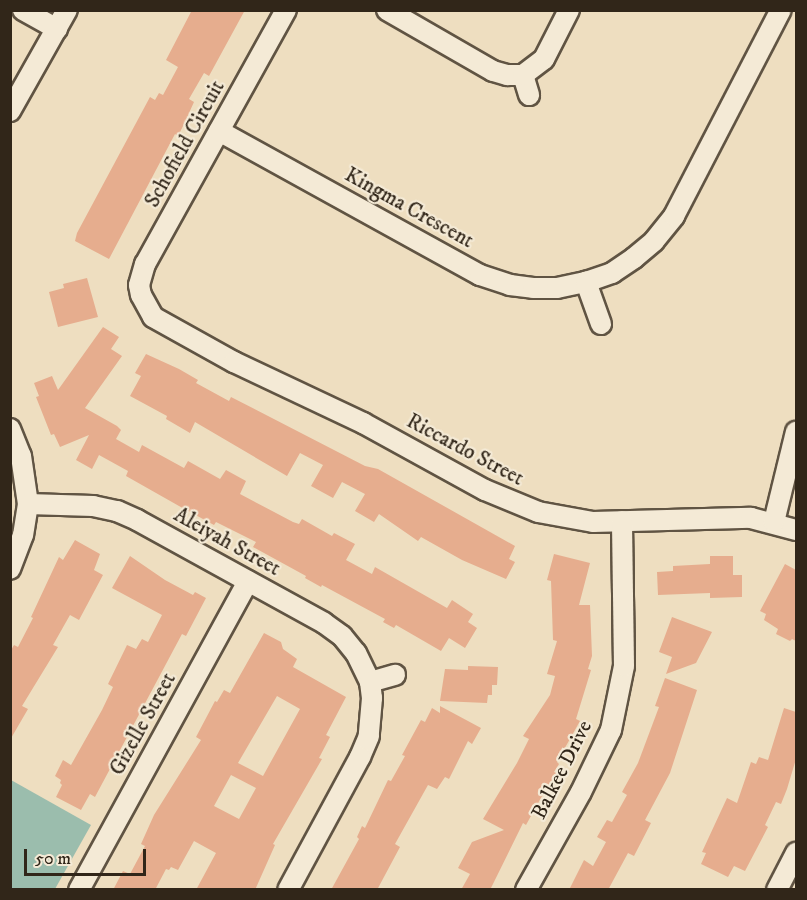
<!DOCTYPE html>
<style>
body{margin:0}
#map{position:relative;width:807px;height:900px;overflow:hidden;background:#eedec0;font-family:"IM FELL DW Pica",serif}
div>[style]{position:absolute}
.water>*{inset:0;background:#9bbdad}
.building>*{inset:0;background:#e6ad8e}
.roads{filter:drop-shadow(2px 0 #605443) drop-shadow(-2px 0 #605443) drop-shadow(0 2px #605443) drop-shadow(0 -2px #605443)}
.minor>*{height:20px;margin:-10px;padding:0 10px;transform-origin:10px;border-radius:10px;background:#f4ead6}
span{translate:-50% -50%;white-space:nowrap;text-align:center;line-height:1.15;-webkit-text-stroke:4.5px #f4ead6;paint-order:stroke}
.street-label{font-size:21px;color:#312619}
.frame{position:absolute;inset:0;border:12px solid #312619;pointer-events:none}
.scale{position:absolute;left:24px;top:849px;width:122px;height:27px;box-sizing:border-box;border:3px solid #312619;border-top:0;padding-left:8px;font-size:18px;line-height:21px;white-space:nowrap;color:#312619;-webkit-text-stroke:4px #f4ead6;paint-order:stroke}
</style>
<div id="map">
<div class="water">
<div style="clip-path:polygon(11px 780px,91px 825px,55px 889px,11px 889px)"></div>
</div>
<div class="building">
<div style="clip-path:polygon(192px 10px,245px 10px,209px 76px,204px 73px,189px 99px,194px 102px,184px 124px,178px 136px,175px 134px,109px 259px,75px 241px,77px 233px,150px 97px,155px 100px,159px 93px,163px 95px,178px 67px,166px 60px)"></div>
<div style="clip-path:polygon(87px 278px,98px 317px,58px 327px,49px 292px,64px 288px,63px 284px)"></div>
<div style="clip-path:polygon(103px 327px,119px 337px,111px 349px,122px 356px,85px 408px,117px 426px,121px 430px,116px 439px,139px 452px,142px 445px,184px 468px,188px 461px,220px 479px,226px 470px,246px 481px,240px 494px,293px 522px,299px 524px,302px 519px,332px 536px,334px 533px,355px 544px,346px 560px,372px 574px,375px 567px,447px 608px,452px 600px,473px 614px,468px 622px,477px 628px,465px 648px,449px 638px,441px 651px,396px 625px,394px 628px,383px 622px,385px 619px,322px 585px,321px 587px,305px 578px,306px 576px,253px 547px,256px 542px,216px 522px,214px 525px,179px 506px,126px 476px,128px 471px,99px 455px,92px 469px,76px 460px,89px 435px,60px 447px,54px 434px,51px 435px,36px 397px,39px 396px,34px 383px,52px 376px,58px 390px)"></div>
<div style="clip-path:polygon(146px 354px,179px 369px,198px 380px,196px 383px,229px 401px,231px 397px,365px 466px,378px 469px,515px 546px,509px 559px,515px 562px,506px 579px,462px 560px,421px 537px,418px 541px,379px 514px,374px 522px,355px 511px,365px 494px,342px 482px,333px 498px,311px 486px,323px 465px,300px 453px,287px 476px,195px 422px,190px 433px,166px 419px,167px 416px,130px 396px,141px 376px,135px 373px)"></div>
<div style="clip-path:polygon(75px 540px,100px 554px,94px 570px,103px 575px,79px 620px,70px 615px,53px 645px,58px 647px,22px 706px,28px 709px,10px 740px,10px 652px,14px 645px,18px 647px,33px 618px,31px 617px,59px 557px,63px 560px)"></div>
<div style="clip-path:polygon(554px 554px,590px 563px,579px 605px,590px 605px,592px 656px,588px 669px,591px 670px,576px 719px,580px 721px,557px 762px,559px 764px,554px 772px,561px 775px,554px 789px,548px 785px,526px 825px,523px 823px,490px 890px,461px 890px,470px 874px,458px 868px,472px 842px,504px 830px,483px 819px,517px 763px,529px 739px,523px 736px,550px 695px,555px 676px,547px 674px,557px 641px,553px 640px,551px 581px,547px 580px)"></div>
<div style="clip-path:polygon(130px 556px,165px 580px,193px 595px,195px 592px,206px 598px,186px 636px,182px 634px,95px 797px,90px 794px,81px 810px,56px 797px,62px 785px,60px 783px,61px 780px,55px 776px,63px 760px,71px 765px,102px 710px,113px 687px,108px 684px,127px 645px,136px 649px,142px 639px,148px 642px,162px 615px,112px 588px)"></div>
<div style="clip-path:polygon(710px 556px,733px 556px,733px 575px,742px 575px,742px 597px,710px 598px,710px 593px,658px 595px,657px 572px,673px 571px,673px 566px,710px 564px)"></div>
<div style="clip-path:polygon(785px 564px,796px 570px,796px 641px,792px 639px,790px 641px,776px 634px,778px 629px,764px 620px,766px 614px,760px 611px)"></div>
<div style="clip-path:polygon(672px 617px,712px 632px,696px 663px,666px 674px,672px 657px,659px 652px)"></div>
<div style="clip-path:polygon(evenodd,264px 633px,281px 642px,283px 649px,297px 659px,293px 667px,346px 697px,326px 735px,330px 737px,319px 758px,322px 759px,273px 844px,275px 845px,255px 890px,196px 890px,216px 853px,194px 841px,178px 870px,171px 867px,169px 870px,166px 869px,155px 890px,113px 890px,123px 871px,130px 874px,145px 846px,141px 844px,154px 815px,201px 740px,196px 737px,215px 701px,217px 702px,224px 690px,230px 693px,264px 633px,277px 696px,300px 709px,263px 776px,238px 763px,277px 696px,264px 633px,231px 775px,256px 788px,239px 819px,214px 806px,231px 775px)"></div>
<div style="clip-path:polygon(468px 666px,498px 667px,497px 685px,492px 685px,492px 695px,488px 695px,487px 703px,440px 701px,445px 669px,468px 670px)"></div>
<div style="clip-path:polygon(665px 678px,697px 690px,670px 773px,645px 820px,651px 823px,634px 856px,628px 853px,608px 890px,569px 890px,584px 860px,593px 866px,606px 842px,597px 837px,607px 820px,612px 822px,627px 795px,622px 792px,638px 763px,659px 707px,655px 706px)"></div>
<div style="clip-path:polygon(440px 706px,481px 728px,472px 744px,468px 741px,449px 779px,445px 777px,437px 789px,428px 785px,395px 844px,400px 847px,377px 890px,331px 890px,359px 839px,357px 837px,362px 826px,365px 828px,388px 780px,391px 781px,405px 756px,402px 755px,421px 720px,425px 722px,432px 708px,440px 713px)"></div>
<div style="clip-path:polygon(784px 708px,796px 712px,796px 759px,787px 789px,781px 804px,776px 802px,765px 825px,768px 827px,745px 871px,734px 866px,728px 877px,701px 864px,706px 853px,702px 852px,727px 798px,737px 803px,751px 762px,756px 764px,759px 757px,768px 760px)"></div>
</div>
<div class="roads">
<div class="minor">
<div style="left:23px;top:10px;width:39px;rotate:29deg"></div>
<div style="left:286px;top:10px;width:291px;rotate:119deg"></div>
<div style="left:145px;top:264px;width:22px;rotate:106deg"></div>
<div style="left:139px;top:285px;width:10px;rotate:79deg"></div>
<div style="left:141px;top:295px;width:25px;rotate:61deg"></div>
<div style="left:153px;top:317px;width:93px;rotate:29.1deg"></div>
<div style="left:234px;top:362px;width:143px;rotate:25.3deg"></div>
<div style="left:363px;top:423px;width:139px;rotate:28.8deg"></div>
<div style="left:485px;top:490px;width:57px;rotate:22.5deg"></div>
<div style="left:538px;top:512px;width:56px;rotate:10.3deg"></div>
<div style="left:593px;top:522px;width:158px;rotate:-1.5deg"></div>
<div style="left:751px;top:518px;width:47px;rotate:14.9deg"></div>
<div style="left:387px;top:10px;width:122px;rotate:29.9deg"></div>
<div style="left:493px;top:71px;width:15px;rotate:16deg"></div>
<div style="left:507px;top:75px;width:16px"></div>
<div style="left:523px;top:75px;width:21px;rotate:73deg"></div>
<div style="left:523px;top:75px;width:26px;rotate:-37deg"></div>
<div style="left:544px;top:59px;width:55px;rotate:-63deg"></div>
<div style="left:10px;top:111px;width:116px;rotate:-60.6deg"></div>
<div style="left:219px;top:131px;width:298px;rotate:28.9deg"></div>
<div style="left:480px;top:275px;width:32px;rotate:18deg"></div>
<div style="left:510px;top:285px;width:23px;rotate:7deg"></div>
<div style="left:533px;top:288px;width:24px"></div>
<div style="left:557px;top:288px;width:30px;rotate:-12deg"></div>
<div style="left:601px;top:324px;width:45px;rotate:-109.7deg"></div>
<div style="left:586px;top:282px;width:28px;rotate:-19deg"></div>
<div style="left:612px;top:273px;width:27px;rotate:-34deg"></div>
<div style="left:634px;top:258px;width:26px;rotate:-40deg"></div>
<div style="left:654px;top:241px;width:32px;rotate:-51deg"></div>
<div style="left:674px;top:216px;width:232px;rotate:-62.6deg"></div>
<div style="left:10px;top:429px;width:29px;rotate:68deg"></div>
<div style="left:21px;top:456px;width:49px;rotate:81.7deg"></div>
<div style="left:28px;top:504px;width:31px;rotate:99deg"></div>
<div style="left:23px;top:535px;width:36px;rotate:111deg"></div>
<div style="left:28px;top:504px;width:65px;rotate:1.8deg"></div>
<div style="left:93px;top:506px;width:25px;rotate:12deg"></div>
<div style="left:117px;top:511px;width:22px;rotate:24deg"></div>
<div style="left:137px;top:520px;width:213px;rotate:28.8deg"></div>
<div style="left:324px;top:623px;width:22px;rotate:36deg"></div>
<div style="left:342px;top:636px;width:22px;rotate:51deg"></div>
<div style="left:356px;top:653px;width:32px;rotate:64deg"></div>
<div style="left:370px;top:682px;width:16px;rotate:83deg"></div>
<div style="left:372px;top:698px;width:38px;rotate:95deg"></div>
<div style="left:369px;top:736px;width:23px;rotate:113deg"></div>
<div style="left:360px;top:757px;width:151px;rotate:118.4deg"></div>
<div style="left:774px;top:522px;width:93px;rotate:-76.3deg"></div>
<div style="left:370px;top:682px;width:26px;rotate:-16deg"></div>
<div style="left:79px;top:890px;width:352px;rotate:-61.3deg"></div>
<div style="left:526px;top:890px;width:112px;rotate:-60.7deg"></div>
<div style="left:581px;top:792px;width:69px;rotate:-64.2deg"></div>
<div style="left:611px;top:730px;width:65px;rotate:-78.5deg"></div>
<div style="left:624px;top:666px;width:145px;rotate:-90.8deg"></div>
<div style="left:777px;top:890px;width:42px;rotate:-62.8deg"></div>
</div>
</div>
<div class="street-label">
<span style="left:185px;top:144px;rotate:-61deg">Schofield Circuit</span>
<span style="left:409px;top:208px;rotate:29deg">Kingma Crescent</span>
<span style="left:465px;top:450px;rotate:28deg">Riccardo Street</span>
<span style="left:227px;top:542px;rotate:29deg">Aleiyah Street</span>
<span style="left:143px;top:724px;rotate:-61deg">Gizelle Street</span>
<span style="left:562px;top:770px;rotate:-63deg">Balkee Drive</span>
</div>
<div class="frame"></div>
<div class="scale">50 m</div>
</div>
